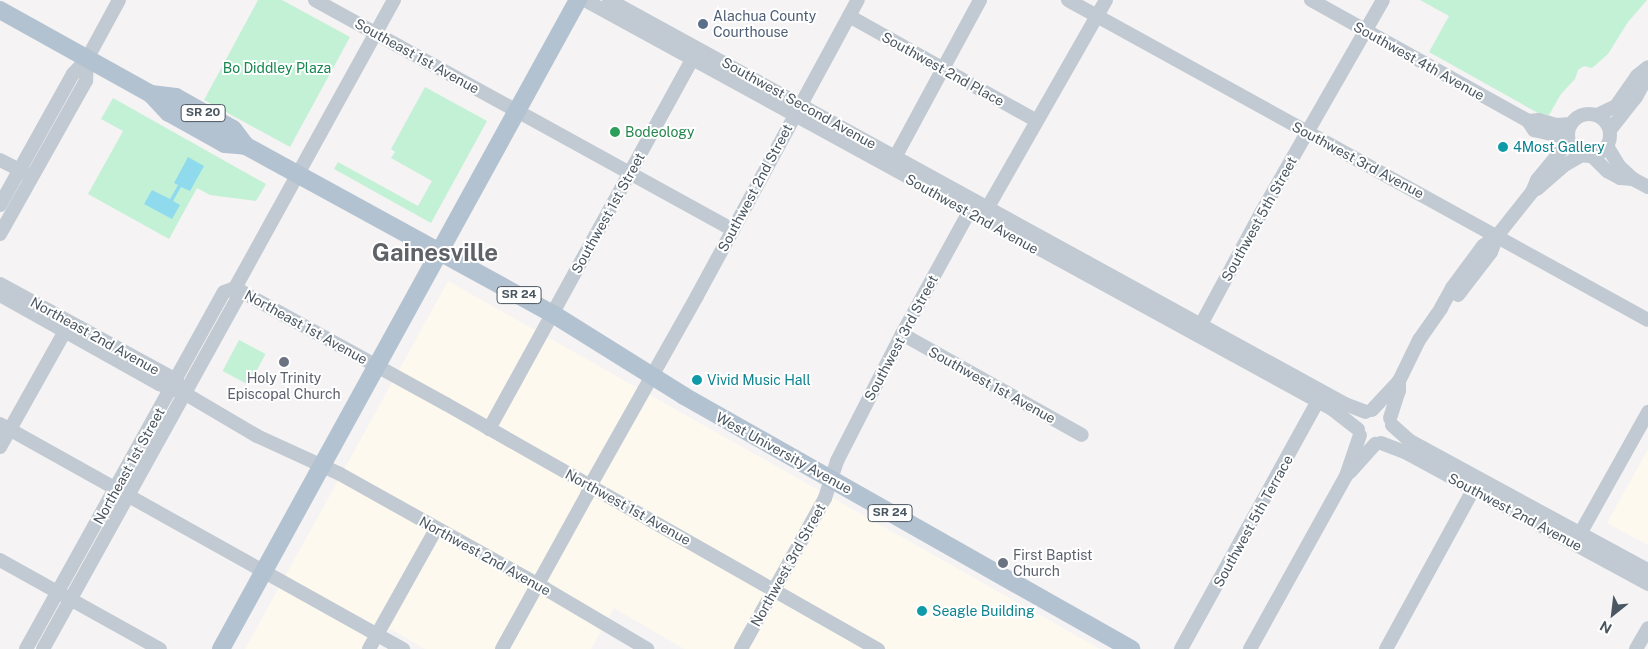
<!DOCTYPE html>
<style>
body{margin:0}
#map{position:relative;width:1648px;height:649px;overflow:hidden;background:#f5f3f3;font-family:"Public Sans",sans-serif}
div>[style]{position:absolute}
.commercial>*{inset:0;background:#fdf9ef}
.green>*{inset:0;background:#c3f1d5;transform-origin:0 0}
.water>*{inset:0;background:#90daee}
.minor>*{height:14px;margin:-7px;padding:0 7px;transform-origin:7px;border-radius:7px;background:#c1cad2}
.minor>.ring{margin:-7px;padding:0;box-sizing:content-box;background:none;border:14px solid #c1cad2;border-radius:50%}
.major>*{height:18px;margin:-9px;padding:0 9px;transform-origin:9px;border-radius:9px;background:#b3c2d1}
.dots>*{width:14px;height:14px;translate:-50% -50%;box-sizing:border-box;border:2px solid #fff;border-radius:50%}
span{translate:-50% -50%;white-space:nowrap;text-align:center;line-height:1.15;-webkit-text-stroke:4px #fff;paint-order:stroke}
.shield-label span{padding:1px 4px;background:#fff;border:1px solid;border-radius:4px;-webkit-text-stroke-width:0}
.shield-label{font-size:12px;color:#4a5661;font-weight:700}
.service-label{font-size:14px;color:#4e5e75}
.left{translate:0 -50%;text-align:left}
.street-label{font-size:14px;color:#4a5661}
.park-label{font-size:14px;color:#17864f}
.leisure-label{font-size:14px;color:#27864d}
.culture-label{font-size:14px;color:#0d838f}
.worship-label{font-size:14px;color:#5b616d}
.town-label{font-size:24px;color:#5f6368;font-weight:700}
.north{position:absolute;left:1588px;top:589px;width:50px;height:50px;-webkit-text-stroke:4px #fff;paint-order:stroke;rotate:209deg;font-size:14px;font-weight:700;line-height:20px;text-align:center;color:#4a5661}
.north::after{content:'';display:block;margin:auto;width:18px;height:22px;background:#4a5661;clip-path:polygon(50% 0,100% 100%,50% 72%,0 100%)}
</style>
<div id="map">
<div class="commercial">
<div style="clip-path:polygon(448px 281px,886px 528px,1100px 649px,684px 649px,614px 608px,591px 649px,425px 649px,390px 629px,378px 649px,245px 649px)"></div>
<div style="clip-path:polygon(1648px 449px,1648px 545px,1607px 523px)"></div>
</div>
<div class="green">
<div style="clip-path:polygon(258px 0,282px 0,350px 37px,290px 147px,204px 100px)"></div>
<div style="clip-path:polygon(1420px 0,1647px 0,1628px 22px,1608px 54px,1592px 68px,1584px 66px,1578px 70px,1575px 79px,1561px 94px,1549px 115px,1538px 113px,1429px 52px,1449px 16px)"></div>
<div style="clip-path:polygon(425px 87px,487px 121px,431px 223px,334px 169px,338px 162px,418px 206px,432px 181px,391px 158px,395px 152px,391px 149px)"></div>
<div style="clip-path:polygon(113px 98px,266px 184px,256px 201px,210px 195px,197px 188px,169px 239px,88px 194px,123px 131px,101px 119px)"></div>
<div style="left:239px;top:340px;width:30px;height:35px;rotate:28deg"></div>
</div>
<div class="water">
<div style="clip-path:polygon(188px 157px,204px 166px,190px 191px,181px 187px,173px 201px,180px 205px,172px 219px,144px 204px,152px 190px,170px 199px,178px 185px,174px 183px)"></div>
</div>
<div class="minor">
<div style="left:315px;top:0;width:477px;rotate:28.8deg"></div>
<div style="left:585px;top:0;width:852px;rotate:28.7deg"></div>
<div style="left:1332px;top:409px;width:33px;rotate:38deg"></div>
<div style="left:609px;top:0;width:840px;rotate:28.76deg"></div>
<div style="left:1345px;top:404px;width:22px;rotate:21deg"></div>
<div style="left:1068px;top:0;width:662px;rotate:28.89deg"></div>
<div style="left:1311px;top:0;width:248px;rotate:29.1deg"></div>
<div style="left:1528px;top:121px;width:11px;rotate:56deg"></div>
<div style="left:1534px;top:130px;width:35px;rotate:13deg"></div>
<div style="left:849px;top:16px;width:215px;rotate:29.2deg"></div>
<div class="ring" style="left:1568px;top:114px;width:28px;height:28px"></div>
<div style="left:1597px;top:115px;width:21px;rotate:-25deg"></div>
<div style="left:1616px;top:106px;width:37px;rotate:-55deg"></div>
<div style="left:1637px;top:76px;width:14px;rotate:-39deg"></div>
<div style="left:1528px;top:121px;width:11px;rotate:-5deg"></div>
<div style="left:1539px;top:120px;width:18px;rotate:16deg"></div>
<div style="left:1556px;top:125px;width:15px;rotate:-4deg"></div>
<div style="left:1610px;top:130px;width:42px;rotate:-51.8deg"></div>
<div style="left:1636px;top:97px;width:18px;rotate:-61deg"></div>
<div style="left:1645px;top:81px;width:12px;rotate:-76deg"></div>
<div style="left:1607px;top:146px;width:23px;rotate:59deg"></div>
<div style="left:1619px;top:166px;width:19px;rotate:43deg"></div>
<div style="left:1633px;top:179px;width:17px;rotate:28deg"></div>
<div style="left:1592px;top:156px;width:21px;rotate:45deg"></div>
<div style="left:1607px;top:171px;width:15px;rotate:28deg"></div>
<div style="left:1620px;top:178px;width:13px;rotate:4deg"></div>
<div style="left:0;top:160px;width:30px;rotate:27deg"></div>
<div style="left:892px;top:163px;width:185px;rotate:-61.6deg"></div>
<div style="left:1537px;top:189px;width:35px;rotate:-41deg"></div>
<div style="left:1563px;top:166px;width:22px;rotate:-30deg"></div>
<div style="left:0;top:205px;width:150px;rotate:-60.9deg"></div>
<div style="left:73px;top:74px;width:21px;rotate:-47deg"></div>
<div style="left:87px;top:59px;width:67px;rotate:-61.5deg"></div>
<div style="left:984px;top:214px;width:246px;rotate:-60.3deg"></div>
<div style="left:0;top:234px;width:176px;rotate:-60.7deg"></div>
<div style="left:86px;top:81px;width:22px;rotate:-87deg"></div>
<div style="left:0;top:284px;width:200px;rotate:28.6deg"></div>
<div style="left:176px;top:380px;width:9px;rotate:58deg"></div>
<div style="left:235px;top:288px;width:241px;rotate:28.8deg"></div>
<div style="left:446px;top:404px;width:497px;rotate:29.6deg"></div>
<div style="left:0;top:295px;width:182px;rotate:29.2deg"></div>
<div style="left:159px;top:384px;width:27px;rotate:20deg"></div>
<div style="left:184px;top:393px;width:85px;rotate:30.5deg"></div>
<div style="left:257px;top:436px;width:91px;rotate:24.6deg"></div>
<div style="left:340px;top:474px;width:234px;rotate:29.2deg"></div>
<div style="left:544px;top:588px;width:120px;rotate:30.6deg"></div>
<div style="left:1458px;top:295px;width:54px;rotate:-52.5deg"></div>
<div style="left:1491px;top:252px;width:17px;rotate:-69deg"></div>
<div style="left:1197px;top:332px;width:135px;rotate:-61.7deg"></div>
<div style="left:1261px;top:213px;width:245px;rotate:-60.2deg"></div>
<div style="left:902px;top:334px;width:206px;rotate:29.3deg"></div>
<div style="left:1372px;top:410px;width:40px;rotate:-47deg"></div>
<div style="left:1390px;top:418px;width:28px;rotate:-72deg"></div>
<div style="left:1399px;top:391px;width:10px;rotate:-90deg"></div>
<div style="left:1399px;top:381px;width:46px;rotate:-64deg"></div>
<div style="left:1419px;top:340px;width:39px;rotate:-55deg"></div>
<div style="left:1441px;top:308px;width:23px;rotate:-61deg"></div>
<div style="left:1452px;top:288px;width:52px;rotate:-53.6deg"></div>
<div style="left:1483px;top:246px;width:17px;rotate:-36deg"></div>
<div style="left:1497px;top:236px;width:56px;rotate:-51.5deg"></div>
<div style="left:1532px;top:192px;width:13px;rotate:-67deg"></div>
<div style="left:1537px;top:180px;width:50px;rotate:-50.6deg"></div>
<div style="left:0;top:424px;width:462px;rotate:29.2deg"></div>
<div style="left:1392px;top:425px;width:24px;rotate:42deg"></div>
<div style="left:1410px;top:441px;width:271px;rotate:28.5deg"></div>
<div style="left:489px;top:429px;width:422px;rotate:-61.2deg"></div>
<div style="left:1381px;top:443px;width:26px;rotate:21deg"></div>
<div style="left:1405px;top:452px;width:277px;rotate:28.5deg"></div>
<div style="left:0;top:447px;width:141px;rotate:-60.7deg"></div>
<div style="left:1350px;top:472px;width:38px;rotate:-48deg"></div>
<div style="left:1576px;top:541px;width:148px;rotate:-60.8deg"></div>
<div style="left:0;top:560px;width:183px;rotate:29.1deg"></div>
<div style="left:26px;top:649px;width:408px;rotate:-61deg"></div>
<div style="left:224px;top:292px;width:12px;rotate:-20deg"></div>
<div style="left:43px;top:649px;width:400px;rotate:-61deg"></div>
<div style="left:237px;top:299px;width:11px;rotate:-100deg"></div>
<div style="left:235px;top:288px;width:329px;rotate:-61.1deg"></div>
<div style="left:369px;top:649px;width:137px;rotate:-60.8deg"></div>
<div style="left:502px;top:649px;width:176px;rotate:-61.1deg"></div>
<div style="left:587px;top:495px;width:9px;rotate:-72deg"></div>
<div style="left:590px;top:486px;width:218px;rotate:-60.6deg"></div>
<div style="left:697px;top:296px;width:337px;rotate:-61.5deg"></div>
<div style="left:741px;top:649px;width:173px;rotate:-60.9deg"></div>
<div style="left:825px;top:498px;width:39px;rotate:-72deg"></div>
<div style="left:837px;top:461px;width:143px;rotate:-62.9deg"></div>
<div style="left:902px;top:334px;width:147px;rotate:-61.2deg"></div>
<div style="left:1181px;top:649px;width:291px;rotate:-61.1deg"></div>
<div style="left:1250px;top:649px;width:198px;rotate:-61deg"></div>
<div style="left:1346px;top:476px;width:43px;rotate:-71.1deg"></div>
<div style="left:1386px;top:649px;width:192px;rotate:-61.3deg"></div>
<div style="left:1636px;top:649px;width:24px;rotate:-60deg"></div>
</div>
<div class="major">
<div style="left:0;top:10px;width:173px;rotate:29.1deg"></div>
<div style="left:151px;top:94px;width:26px;rotate:47deg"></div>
<div style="left:169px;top:113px;width:64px;rotate:29deg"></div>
<div style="left:225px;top:144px;width:21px;rotate:5deg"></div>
<div style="left:151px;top:94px;width:25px;rotate:7deg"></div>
<div style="left:176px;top:97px;width:65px;rotate:29.3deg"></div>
<div style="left:233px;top:129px;width:21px;rotate:53deg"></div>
<div style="left:246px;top:146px;width:350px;rotate:28.7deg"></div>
<div style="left:553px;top:314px;width:155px;rotate:32deg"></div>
<div style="left:684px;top:396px;width:514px;rotate:29.51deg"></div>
<div style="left:221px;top:649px;width:741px;rotate:-61.19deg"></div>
</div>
<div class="dots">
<div style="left:703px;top:24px;background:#5c6f8a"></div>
<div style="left:615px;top:132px;background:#2e9e5b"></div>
<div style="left:1503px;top:147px;background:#0f9aa8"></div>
<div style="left:284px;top:362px;background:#6b7280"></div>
<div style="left:697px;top:380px;background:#0f9aa8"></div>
<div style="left:1003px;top:563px;background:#6b7280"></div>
<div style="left:922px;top:611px;background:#0f9aa8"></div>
</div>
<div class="shield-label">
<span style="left:203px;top:113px">SR 20</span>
<span style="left:519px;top:295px">SR 24</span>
<span style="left:890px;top:513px">SR 24</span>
</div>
<div class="service-label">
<span class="left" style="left:713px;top:24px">Alachua County<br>Courthouse</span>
</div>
<div class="street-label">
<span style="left:417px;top:56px;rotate:29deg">Southeast 1st Avenue</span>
<span style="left:1419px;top:61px;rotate:29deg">Southwest 4th Avenue</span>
<span style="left:943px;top:69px;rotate:29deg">Southwest 2nd Place</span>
<span style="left:799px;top:103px;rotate:29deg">Southwest Second Avenue</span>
<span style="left:1358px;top:160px;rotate:28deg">Southwest 3rd Avenue</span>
<span style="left:755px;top:188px;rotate:-62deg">Southwest 2nd Street</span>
<span style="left:608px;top:213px;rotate:-61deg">Southwest 1st Street</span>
<span style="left:972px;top:214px;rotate:29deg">Southwest 2nd Avenue</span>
<span style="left:1259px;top:219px;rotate:-61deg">Southwest 5th Street</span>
<span style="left:306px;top:327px;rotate:29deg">Northeast 1st Avenue</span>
<span style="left:95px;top:336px;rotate:29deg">Northeast 2nd Avenue</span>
<span style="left:901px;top:338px;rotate:-62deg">Southwest 3rd Street</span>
<span style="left:992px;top:385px;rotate:29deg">Southwest 1st Avenue</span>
<span style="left:784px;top:453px;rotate:29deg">West University Avenue</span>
<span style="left:129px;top:466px;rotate:-61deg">Northeast 1st Street</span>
<span style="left:628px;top:507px;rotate:29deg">Northwest 1st Avenue</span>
<span style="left:1515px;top:512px;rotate:28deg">Southwest 2nd Avenue</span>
<span style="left:1253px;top:521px;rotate:-61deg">Southwest 5th Terrace</span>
<span style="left:485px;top:556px;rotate:29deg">Northwest 2nd Avenue</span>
<span style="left:788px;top:565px;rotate:-61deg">Northwest 3rd Street</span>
</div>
<div class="park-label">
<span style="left:277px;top:68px">Bo Diddley Plaza</span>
</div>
<div class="leisure-label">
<span class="left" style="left:625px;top:132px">Bodeology</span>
</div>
<div class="culture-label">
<span class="left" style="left:1513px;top:147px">4Most Gallery</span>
<span class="left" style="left:707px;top:380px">Vivid Music Hall</span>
<span class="left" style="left:932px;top:611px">Seagle Building</span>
</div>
<div class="worship-label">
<span style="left:284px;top:386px">Holy Trinity<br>Episcopal Church</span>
<span class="left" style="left:1013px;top:563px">First Baptist<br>Church</span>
</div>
<div class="town-label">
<span style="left:435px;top:253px">Gainesville</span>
</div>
<div class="north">N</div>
</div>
